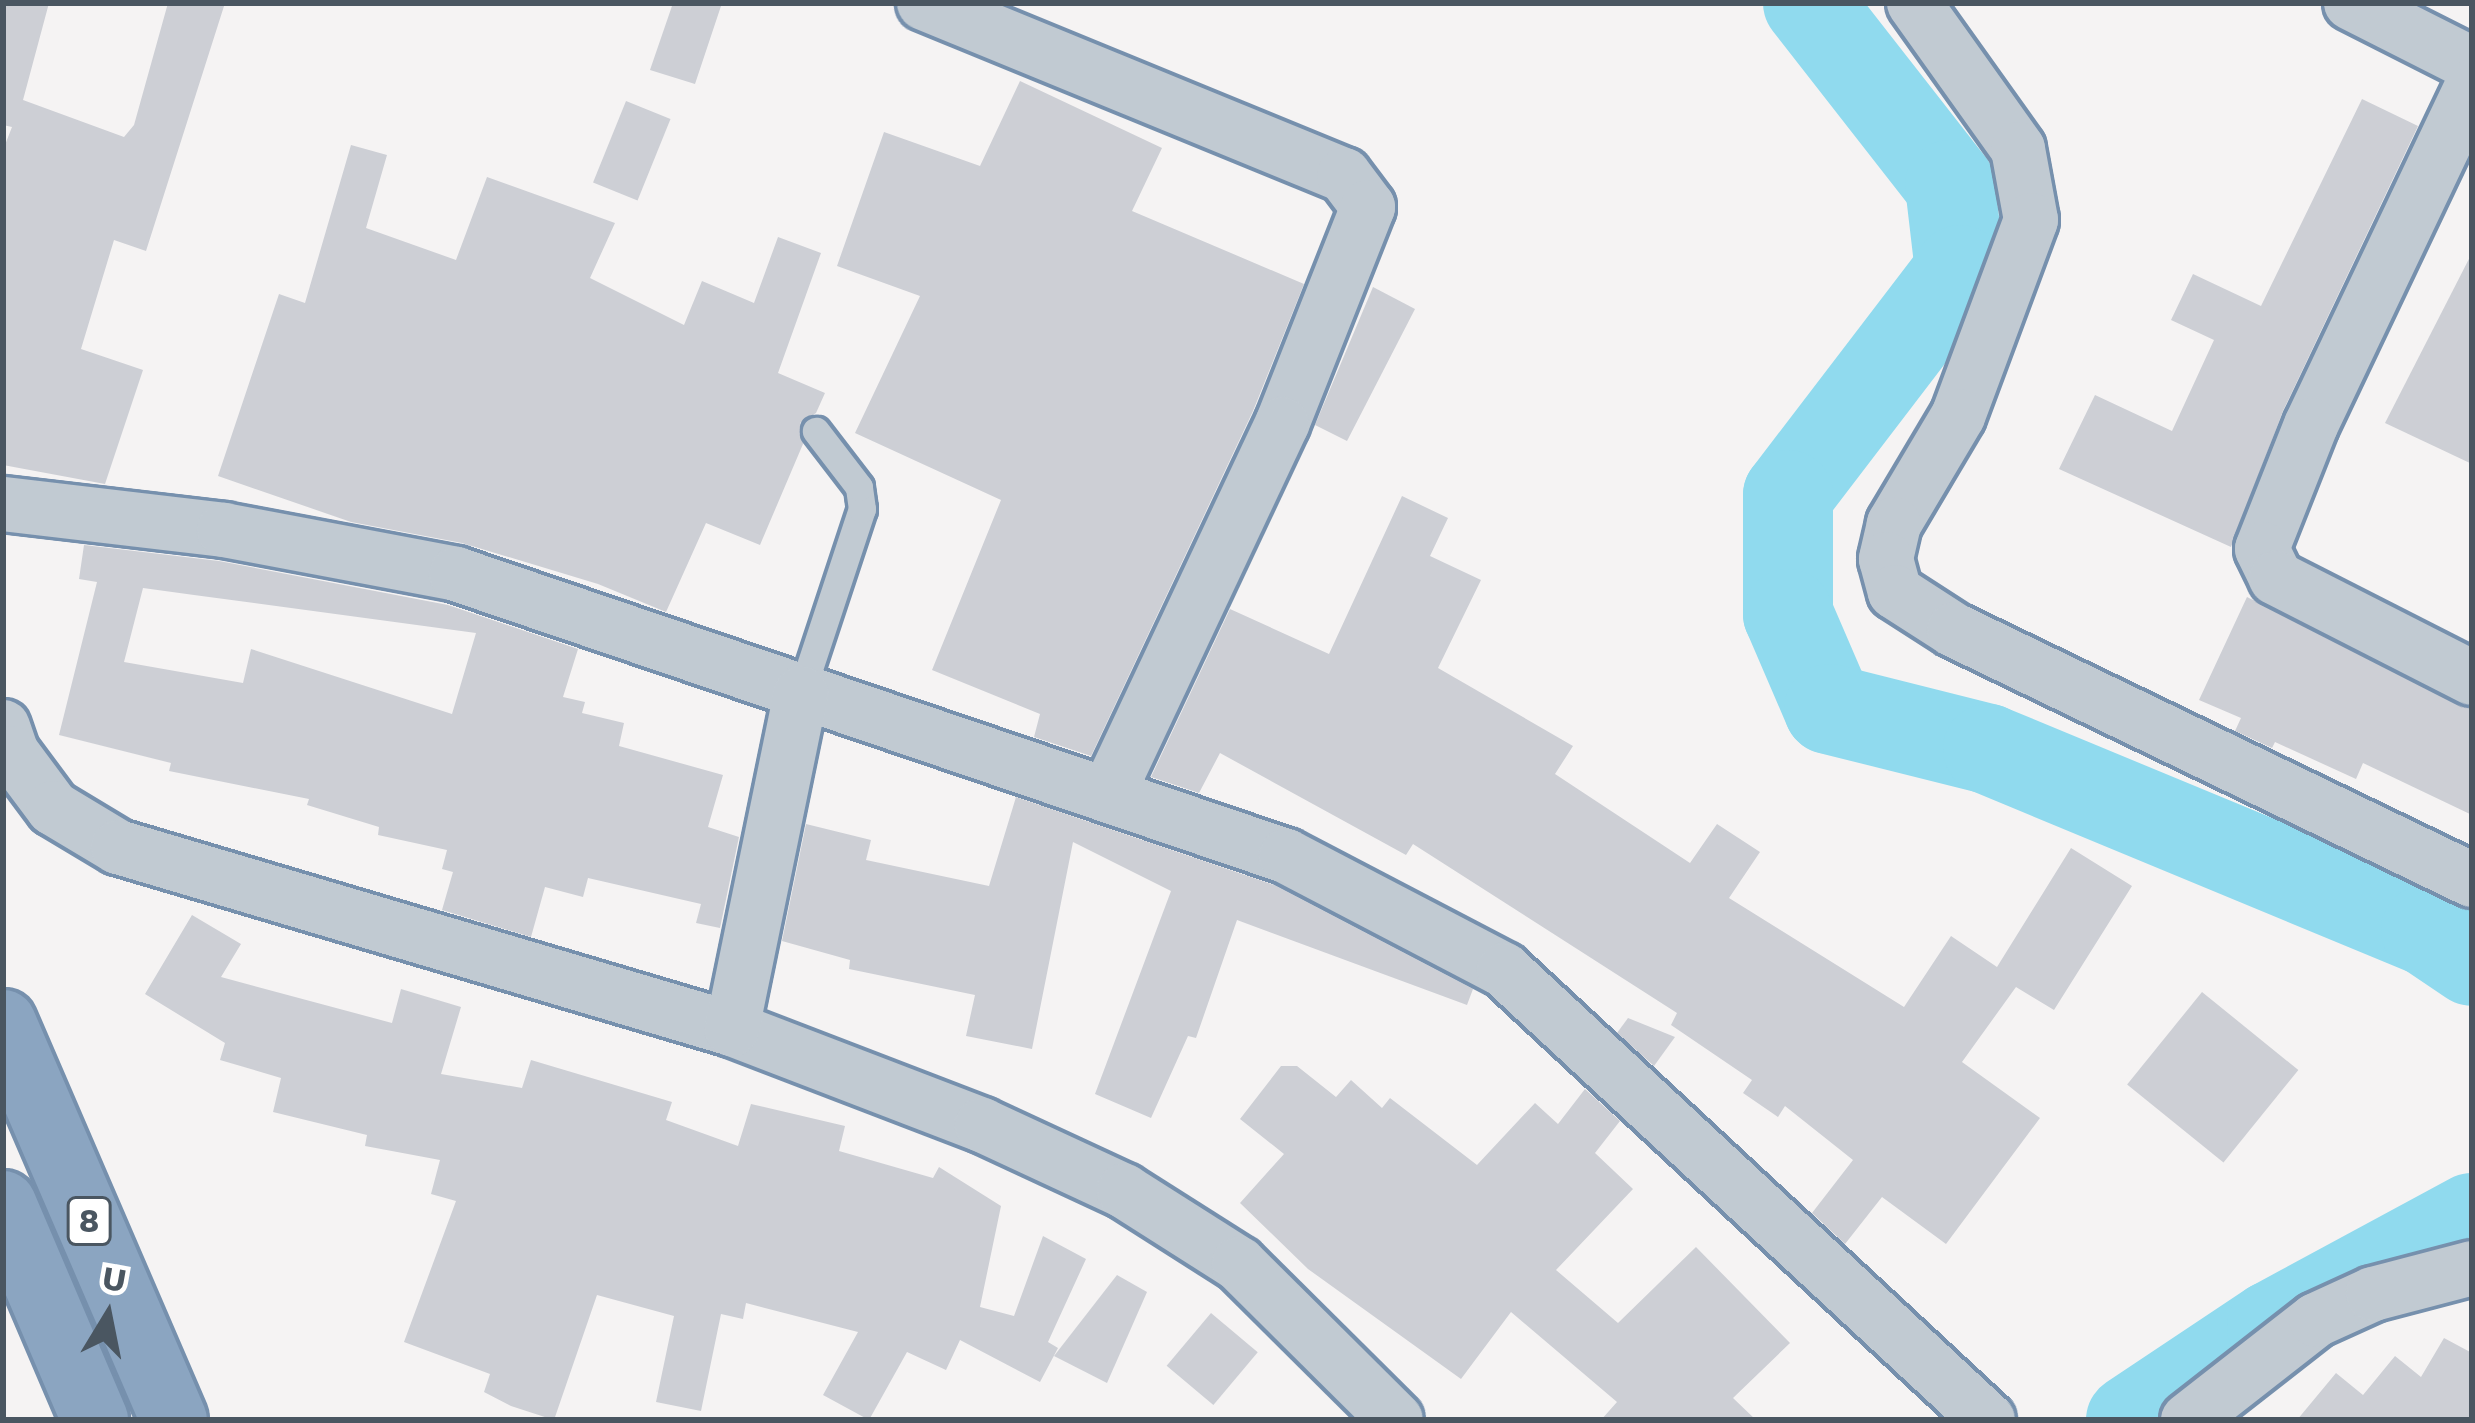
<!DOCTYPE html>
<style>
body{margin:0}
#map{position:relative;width:2475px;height:1423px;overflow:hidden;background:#f5f3f3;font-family:"Work Sans",sans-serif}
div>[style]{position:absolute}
.river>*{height:90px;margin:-45px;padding:0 45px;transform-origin:45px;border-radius:45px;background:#90daee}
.building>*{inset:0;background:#cdcfd5;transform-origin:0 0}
.roads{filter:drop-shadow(3px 0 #7690ad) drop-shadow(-3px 0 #7690ad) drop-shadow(0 3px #7690ad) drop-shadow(0 -3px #7690ad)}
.service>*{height:27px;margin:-13.5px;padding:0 13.5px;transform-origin:13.5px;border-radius:13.5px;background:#c1cad2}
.minor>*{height:54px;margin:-27px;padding:0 27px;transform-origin:27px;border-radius:27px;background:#c1cad2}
.motorway>*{height:66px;margin:-33px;padding:0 33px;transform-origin:33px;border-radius:33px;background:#8ba5c1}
span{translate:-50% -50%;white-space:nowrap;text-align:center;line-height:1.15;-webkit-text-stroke:9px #fff;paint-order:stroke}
.shield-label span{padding:3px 9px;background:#fff;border:3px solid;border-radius:9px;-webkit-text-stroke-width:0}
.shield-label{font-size:33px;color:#4a5661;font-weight:700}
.frame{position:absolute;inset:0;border:6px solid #4a5661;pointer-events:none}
.north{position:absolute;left:48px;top:1255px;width:120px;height:120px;-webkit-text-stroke:9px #fff;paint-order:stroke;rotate:10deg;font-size:33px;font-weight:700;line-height:48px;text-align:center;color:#4a5661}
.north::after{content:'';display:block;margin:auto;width:42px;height:54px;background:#4a5661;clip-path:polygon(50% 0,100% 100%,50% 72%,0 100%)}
</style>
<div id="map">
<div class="river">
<div style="left:1808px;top:3px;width:231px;rotate:52deg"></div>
<div style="left:1950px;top:185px;width:86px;rotate:83.3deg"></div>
<div style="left:1960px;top:270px;width:283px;rotate:127.4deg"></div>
<div style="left:1788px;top:495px;width:119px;rotate:90deg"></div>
<div style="left:1788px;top:614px;width:103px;rotate:66.7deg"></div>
<div style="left:1829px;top:709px;width:164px;rotate:14.1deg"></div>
<div style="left:1988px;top:749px;width:474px;rotate:22.5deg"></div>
<div style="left:2426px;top:930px;width:55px;rotate:34deg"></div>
<div style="left:2131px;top:1420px;width:169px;rotate:-33.7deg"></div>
<div style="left:2272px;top:1326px;width:227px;rotate:-28.4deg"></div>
</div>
<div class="building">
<div style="clip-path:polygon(3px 3px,49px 3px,23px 100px,124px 137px,134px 125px,168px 3px,225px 3px,146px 251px,114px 240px,81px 349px,143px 370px,105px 484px,3px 465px,3px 150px,12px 127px,3px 125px)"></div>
<div style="clip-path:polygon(673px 3px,722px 3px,695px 84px,650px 70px)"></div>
<div style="clip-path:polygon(1020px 81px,1162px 148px,1132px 211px,1304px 284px,1253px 411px,1091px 756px,1034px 737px,1040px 714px,932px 670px,1001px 500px,855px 433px,920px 296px,837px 266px,884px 132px,980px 166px)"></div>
<div style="clip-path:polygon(2362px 99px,2418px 126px,2283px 411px,2231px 547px,2059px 469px,2095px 395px,2172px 431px,2214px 340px,2171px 320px,2193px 274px,2261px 306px)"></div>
<div style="left:626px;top:101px;width:48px;height:88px;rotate:22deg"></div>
<div style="clip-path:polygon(351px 145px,387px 155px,366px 228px,456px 260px,487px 177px,615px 223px,590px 278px,684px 325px,702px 281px,754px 303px,778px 237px,821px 253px,778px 373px,825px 393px,816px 413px,800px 423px,803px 444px,760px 545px,706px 523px,666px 612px,598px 584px,462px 543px,351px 522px,218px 476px,279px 294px,305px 303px)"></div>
<div style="clip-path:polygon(2472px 253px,2472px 464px,2385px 423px)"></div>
<div style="clip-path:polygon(1373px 287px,1415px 309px,1347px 441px,1315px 425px)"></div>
<div style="clip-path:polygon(1402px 496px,1448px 518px,1430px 556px,1481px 580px,1438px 668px,1573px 746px,1555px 774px,1690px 863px,1717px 824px,1760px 852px,1729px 898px,1904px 1007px,1951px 936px,1997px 967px,2071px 848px,2132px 886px,2054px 1010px,2016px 987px,1962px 1062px,2040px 1118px,1946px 1244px,1882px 1197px,1845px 1244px,1812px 1213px,1853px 1160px,1785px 1106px,1778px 1117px,1743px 1093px,1752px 1080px,1671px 1025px,1677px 1013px,1413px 844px,1406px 855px,1220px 753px,1199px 793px,1151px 777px,1230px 609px,1329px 654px)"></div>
<div style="clip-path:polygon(evenodd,84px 545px,219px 561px,448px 605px,578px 649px,563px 697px,585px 702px,582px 713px,624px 723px,619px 746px,723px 775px,708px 827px,739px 837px,720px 928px,696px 923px,701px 904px,588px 878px,583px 897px,545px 887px,531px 937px,442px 910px,453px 872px,442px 869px,447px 850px,378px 835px,379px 827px,307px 805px,309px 799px,169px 771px,171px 763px,59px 735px,97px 582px,79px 579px,84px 545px,143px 588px,194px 595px,476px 633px,452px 714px,251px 649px,243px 683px,124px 662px,143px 588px)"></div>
<div style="clip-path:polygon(2247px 597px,2472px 709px,2472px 815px,2363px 763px,2356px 779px,2275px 742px,2272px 748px,2235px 731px,2241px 718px,2199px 700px)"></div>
<div style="clip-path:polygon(1016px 797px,1274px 885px,1473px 989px,1467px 1005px,1237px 920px,1196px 1038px,1188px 1036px,1151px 1118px,1095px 1094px,1171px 891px,1073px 842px,1032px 1049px,966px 1036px,975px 995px,849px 969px,850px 960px,782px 941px,806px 824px,871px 840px,866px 860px,989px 886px)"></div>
<div style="clip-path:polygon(192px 915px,241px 944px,221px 977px,392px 1023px,401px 989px,461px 1007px,441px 1074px,522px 1088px,531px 1060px,672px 1102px,666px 1120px,738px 1146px,751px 1104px,845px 1126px,839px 1151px,933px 1178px,939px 1167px,1001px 1206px,980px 1307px,1014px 1316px,1043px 1236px,1086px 1259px,1048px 1342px,1058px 1348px,1040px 1382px,960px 1340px,946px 1370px,907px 1352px,869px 1420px,823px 1395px,858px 1332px,746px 1303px,743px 1319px,721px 1314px,701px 1411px,656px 1402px,674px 1316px,597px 1295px,554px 1420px,511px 1406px,484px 1392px,490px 1374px,404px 1342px,456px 1201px,431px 1194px,440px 1160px,365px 1146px,367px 1135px,273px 1112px,281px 1078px,220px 1060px,225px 1043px,145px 994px)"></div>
<div style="left:2202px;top:992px;width:124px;height:119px;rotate:39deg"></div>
<div style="clip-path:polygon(1628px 1018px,1675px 1037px,1654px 1066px,1617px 1033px)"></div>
<div style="clip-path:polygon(1281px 1066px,1297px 1066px,1336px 1097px,1351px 1080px,1382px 1108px,1390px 1098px,1477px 1165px,1535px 1103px,1558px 1124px,1585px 1089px,1620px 1121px,1595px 1153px,1633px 1189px,1556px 1270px,1618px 1323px,1696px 1247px,1790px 1343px,1733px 1398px,1756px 1420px,1601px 1420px,1617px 1402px,1511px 1312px,1461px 1379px,1308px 1269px,1240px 1203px,1284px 1154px,1240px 1119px)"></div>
<div style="clip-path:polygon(1117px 1275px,1147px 1292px,1107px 1383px,1054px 1356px)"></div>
<div style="left:1211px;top:1313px;width:61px;height:69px;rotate:40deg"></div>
<div style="clip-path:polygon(2444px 1338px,2472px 1353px,2472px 1420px,2297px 1420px,2336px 1373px,2363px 1395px,2395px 1356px,2421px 1377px)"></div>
</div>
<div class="roads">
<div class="service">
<div style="left:801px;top:693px;width:194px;rotate:-71.7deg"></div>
<div style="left:862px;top:509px;width:22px;rotate:-98deg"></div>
<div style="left:859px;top:487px;width:71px;rotate:-127.5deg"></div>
</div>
<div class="minor">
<div style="left:924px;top:3px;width:454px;rotate:22.3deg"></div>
<div style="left:1344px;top:175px;width:40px;rotate:53deg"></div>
<div style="left:1368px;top:207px;width:233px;rotate:111.6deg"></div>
<div style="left:1282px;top:424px;width:404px;rotate:115.2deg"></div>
<div style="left:1914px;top:3px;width:179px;rotate:54.5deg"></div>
<div style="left:2018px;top:149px;width:72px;rotate:79.6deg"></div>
<div style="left:2031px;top:220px;width:209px;rotate:110.4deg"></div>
<div style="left:1958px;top:416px;width:126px;rotate:120.7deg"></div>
<div style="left:1894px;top:524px;width:36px;rotate:103deg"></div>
<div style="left:1886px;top:559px;width:34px;rotate:75deg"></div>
<div style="left:1895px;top:592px;width:70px;rotate:32.8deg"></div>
<div style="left:1954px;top:630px;width:575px;rotate:25.76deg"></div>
<div style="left:2351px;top:3px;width:136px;rotate:26.8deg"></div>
<div style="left:2472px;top:86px;width:375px;rotate:115.4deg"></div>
<div style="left:2311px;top:425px;width:133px;rotate:111.6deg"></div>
<div style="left:2262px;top:549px;width:32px;rotate:64deg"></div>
<div style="left:2276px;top:578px;width:220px;rotate:27deg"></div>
<div style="left:3px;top:504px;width:223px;rotate:6.7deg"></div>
<div style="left:224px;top:530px;width:236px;rotate:10.7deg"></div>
<div style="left:456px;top:574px;width:877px;rotate:18.77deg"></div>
<div style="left:1286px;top:856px;width:246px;rotate:27.6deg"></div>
<div style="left:1504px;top:970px;width:661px;rotate:42.92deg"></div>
<div style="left:3px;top:727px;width:28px;rotate:71deg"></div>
<div style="left:12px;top:753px;width:69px;rotate:53.3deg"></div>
<div style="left:53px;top:808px;width:76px;rotate:31deg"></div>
<div style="left:118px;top:847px;width:640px;rotate:16.51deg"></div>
<div style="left:732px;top:1029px;width:268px;rotate:21deg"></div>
<div style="left:982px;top:1125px;width:157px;rotate:24.9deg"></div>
<div style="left:1124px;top:1191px;width:136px;rotate:32.4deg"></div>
<div style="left:1239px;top:1264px;width:221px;rotate:44.8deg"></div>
<div style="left:732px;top:1029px;width:343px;rotate:-78.4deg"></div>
<div style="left:2188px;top:1420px;width:162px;rotate:-38deg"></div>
<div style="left:2316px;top:1320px;width:63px;rotate:-24.5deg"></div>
<div style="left:2373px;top:1294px;width:102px;rotate:-14.7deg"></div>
</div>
<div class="motorway">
<div style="left:3px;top:1023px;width:432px;rotate:66.7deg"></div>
<div style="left:3px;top:1204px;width:235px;rotate:66.9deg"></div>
</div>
</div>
<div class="shield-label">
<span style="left:89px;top:1221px">8</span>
</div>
<div class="frame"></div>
<div class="north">U</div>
</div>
